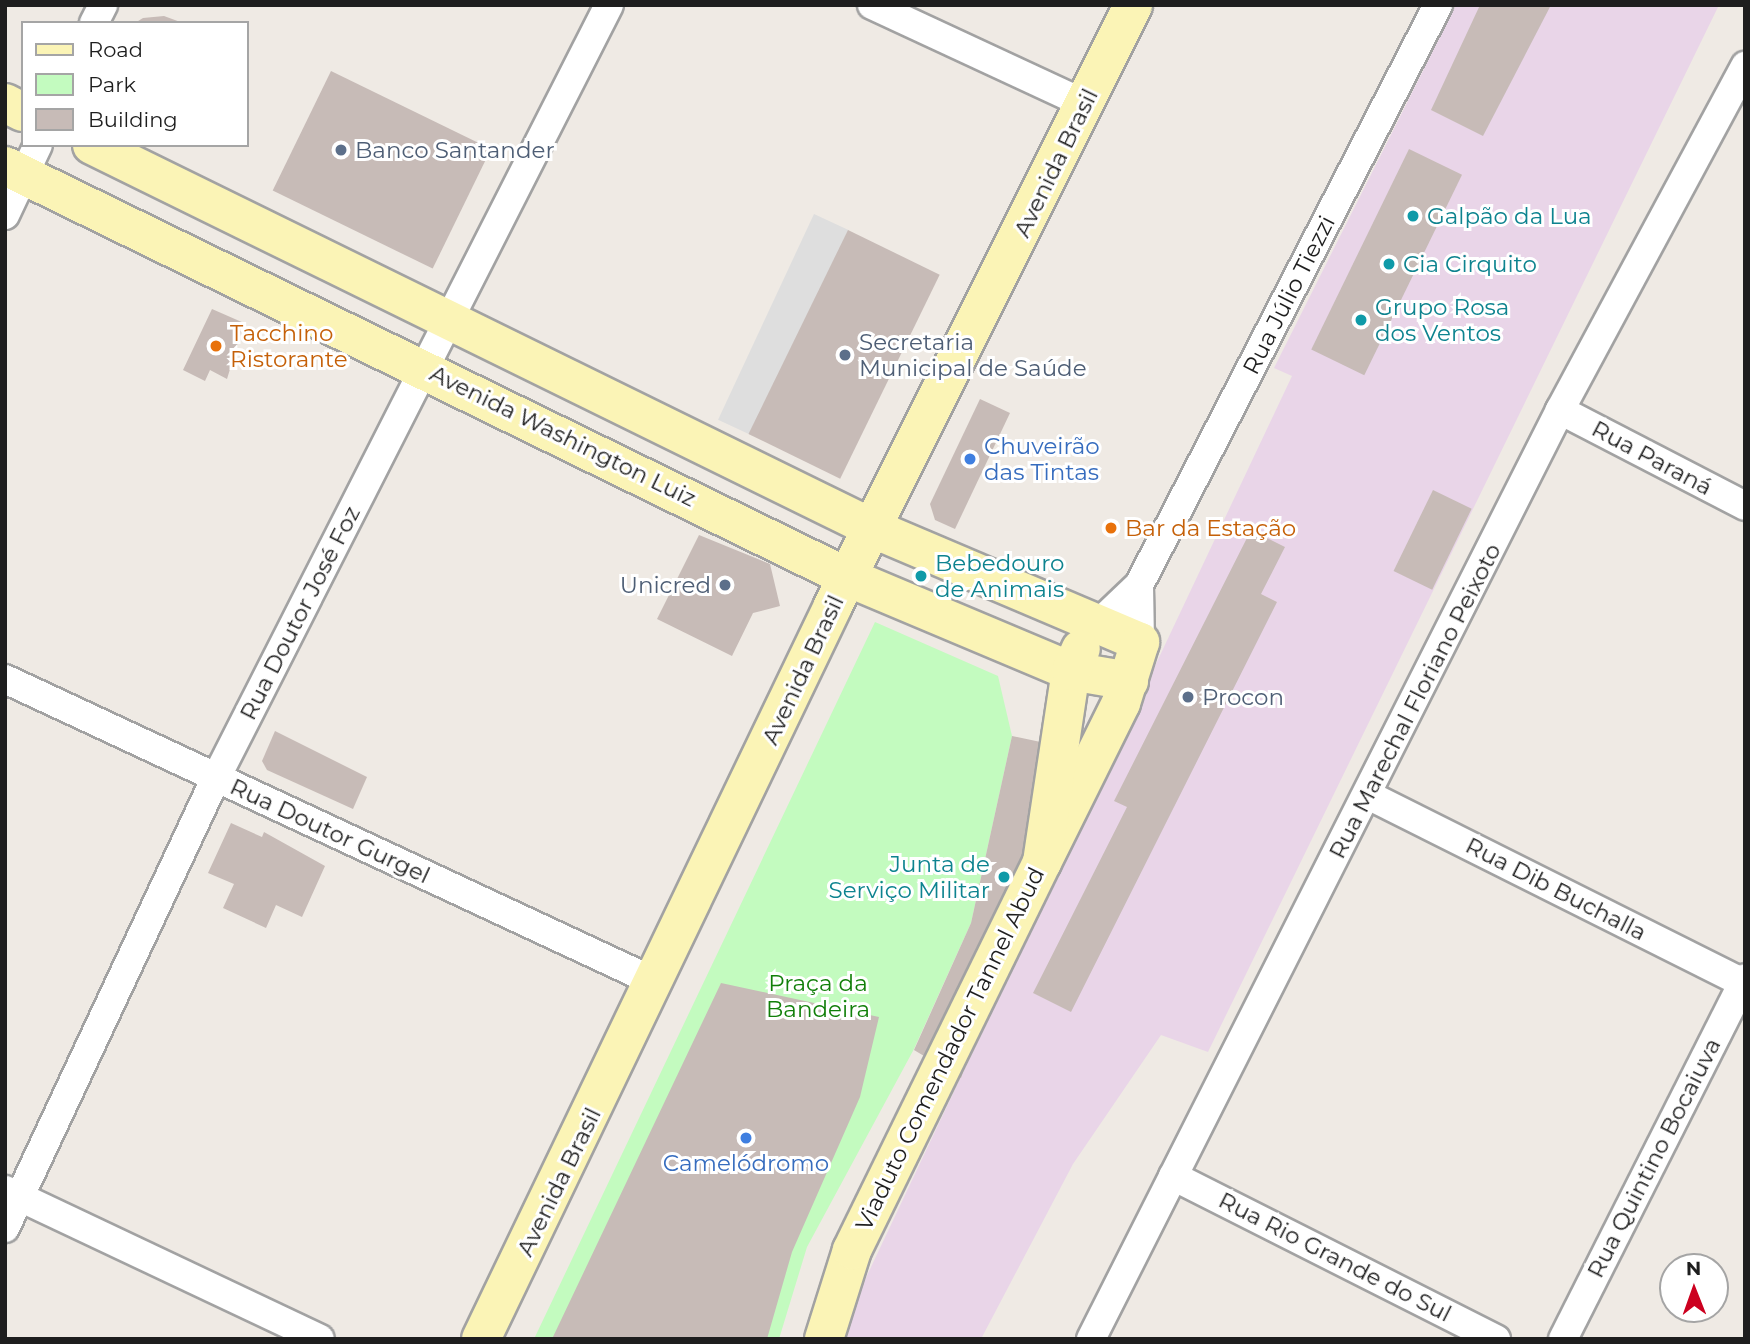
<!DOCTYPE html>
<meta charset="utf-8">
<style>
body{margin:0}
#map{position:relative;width:1750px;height:1344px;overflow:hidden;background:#efeae4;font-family:Montserrat,sans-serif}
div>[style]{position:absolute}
.industrial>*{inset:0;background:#e9d5e8}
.park>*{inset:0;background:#c3fbbf}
.parking>*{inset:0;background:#dedede;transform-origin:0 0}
.building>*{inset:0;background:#c7bbb7;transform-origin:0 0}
.roads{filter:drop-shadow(2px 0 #a2a2a2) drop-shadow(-2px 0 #a2a2a2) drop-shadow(0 2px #a2a2a2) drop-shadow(0 -2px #a2a2a2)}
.street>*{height:28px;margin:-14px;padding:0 14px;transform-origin:14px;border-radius:14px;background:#fff}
.secondary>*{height:38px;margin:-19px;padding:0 19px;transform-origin:19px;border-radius:19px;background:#fbf4b6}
.dots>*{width:19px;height:19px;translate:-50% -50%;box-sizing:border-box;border:4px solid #fff;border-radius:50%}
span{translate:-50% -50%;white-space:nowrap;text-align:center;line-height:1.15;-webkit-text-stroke:6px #fff;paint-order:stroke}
.service-label{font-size:23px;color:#4e5e75}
.left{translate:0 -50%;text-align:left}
.right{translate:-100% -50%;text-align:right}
.street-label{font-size:23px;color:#1e1e1e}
.culture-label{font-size:23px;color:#0d838f}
.food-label{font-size:23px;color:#c56008}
.shop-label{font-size:23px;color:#366cbe}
.park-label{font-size:23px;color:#117f09}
.frame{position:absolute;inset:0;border:7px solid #1e1e1e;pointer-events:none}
.legend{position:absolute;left:21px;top:21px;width:228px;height:126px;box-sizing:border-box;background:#fff;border:2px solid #a5a5a5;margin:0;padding:9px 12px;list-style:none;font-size:21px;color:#1e1e1e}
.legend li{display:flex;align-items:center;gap:14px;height:35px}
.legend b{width:35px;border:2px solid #a5a5a5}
.north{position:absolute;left:1659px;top:1253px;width:70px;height:70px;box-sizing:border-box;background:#fff;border:2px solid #a5a5a5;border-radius:50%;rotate:359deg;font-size:19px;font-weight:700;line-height:28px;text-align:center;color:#1e1e1e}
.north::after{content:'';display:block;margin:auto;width:24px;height:32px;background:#cc001f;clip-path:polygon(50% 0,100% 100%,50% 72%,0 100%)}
</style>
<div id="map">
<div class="industrial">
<div style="clip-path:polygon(1456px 5px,1719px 5px,1208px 1052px,1161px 1035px,1073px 1164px,981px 1339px,837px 1339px,1292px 376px,1274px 368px)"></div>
</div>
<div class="park">
<div style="clip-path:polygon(875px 622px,998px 676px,1012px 736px,971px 923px,914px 1049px,807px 1247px,779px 1339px,534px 1339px)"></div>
</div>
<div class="parking">
<div style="left:814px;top:214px;width:38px;height:227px;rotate:25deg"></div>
</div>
<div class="building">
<div style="clip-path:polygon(1480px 5px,1551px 5px,1483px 136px,1431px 110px)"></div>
<div style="clip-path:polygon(164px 16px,183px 23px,135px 23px,143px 18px)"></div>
<div style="left:331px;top:71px;width:178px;height:133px;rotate:26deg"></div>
<div style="left:1409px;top:149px;width:59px;height:223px;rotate:26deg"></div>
<div style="left:848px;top:230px;width:102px;height:227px;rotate:26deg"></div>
<div style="clip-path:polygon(212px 309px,244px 323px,227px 379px,210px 370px,205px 381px,183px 370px)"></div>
<div style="clip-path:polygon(980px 399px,1010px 413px,955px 529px,935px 520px,930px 504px)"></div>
<div style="left:1433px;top:490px;width:43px;height:90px;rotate:26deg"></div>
<div style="clip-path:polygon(1251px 530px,1285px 547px,1261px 594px,1277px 602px,1071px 1012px,1033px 993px,1127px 807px,1114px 801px)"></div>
<div style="clip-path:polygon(699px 535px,770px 564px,780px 606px,753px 613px,732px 656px,657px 619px)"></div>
<div style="clip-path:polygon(275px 731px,367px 777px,353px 809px,267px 770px,262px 761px)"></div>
<div style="clip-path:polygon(1012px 736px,1078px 750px,1041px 831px,961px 1078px,914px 1050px,971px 923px)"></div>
<div style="clip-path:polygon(231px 823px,262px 837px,264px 832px,325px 866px,302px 917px,276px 905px,266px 928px,223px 908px,234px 884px,208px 873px)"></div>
<div style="clip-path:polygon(721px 983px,879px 1017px,860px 1097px,792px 1252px,767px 1339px,552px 1339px)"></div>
</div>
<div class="roads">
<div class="street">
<div style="left:872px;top:5px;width:235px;rotate:24.9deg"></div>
<div style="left:94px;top:23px;width:20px;rotate:-63deg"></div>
<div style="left:5px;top:215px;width:77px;rotate:-64.8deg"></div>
<div style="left:1560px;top:410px;width:208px;rotate:27.4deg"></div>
<div style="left:1139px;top:585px;width:57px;rotate:89deg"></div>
<div style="left:1097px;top:625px;width:58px;rotate:-43.6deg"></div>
<div style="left:1139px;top:585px;width:653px;rotate:-62.73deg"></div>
<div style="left:5px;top:679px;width:717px;rotate:24.99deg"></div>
<div style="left:1368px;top:795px;width:422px;rotate:26.6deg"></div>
<div style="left:1173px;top:1176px;width:362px;rotate:26.8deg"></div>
<div style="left:5px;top:1190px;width:348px;rotate:25.3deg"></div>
<div style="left:5px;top:1228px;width:497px;rotate:-64.9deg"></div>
<div style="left:216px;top:778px;width:867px;rotate:-63.05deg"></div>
<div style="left:1091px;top:1339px;width:1041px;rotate:-63.21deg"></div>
<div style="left:1560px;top:410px;width:391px;rotate:-61.7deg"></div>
<div style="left:1563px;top:1339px;width:404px;rotate:-63.2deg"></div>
</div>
<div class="secondary">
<div style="left:5px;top:103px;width:20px;rotate:27deg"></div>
<div style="left:92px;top:145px;width:873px;rotate:26.15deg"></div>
<div style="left:876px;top:530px;width:287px;rotate:23deg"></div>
<div style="left:1140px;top:642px;width:64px;rotate:107.3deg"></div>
<div style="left:1121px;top:703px;width:178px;rotate:116.4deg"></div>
<div style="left:5px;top:166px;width:937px;rotate:26.02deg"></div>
<div style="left:847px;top:577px;width:243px;rotate:22.8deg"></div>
<div style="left:1071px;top:671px;width:59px;rotate:9.8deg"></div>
<div style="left:481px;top:1339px;width:813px;rotate:-64.35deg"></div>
<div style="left:833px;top:606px;width:672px;rotate:-63.47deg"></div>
<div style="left:824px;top:1339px;width:93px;rotate:-72.5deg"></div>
<div style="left:852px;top:1250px;width:432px;rotate:-63.9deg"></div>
<div style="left:1042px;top:862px;width:193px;rotate:-81.4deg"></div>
<div style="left:1071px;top:671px;width:24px;rotate:-66deg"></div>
</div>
</div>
<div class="dots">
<div style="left:341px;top:150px;background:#5c6f8a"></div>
<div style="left:1413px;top:216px;background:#0f9aa8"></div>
<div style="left:1389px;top:264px;background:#0f9aa8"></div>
<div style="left:1361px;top:320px;background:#0f9aa8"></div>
<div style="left:216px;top:346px;background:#e8710a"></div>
<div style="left:845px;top:355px;background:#5c6f8a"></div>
<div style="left:970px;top:459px;background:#3f7fe0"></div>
<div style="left:1111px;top:528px;background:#e8710a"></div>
<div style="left:921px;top:576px;background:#0f9aa8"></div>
<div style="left:725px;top:585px;background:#5c6f8a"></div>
<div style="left:1188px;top:697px;background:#5c6f8a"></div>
<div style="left:1004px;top:877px;background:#0f9aa8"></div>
<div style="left:746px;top:1138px;background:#3f7fe0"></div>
</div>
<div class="service-label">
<span class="left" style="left:355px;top:150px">Banco Santander</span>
<span class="left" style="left:859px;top:355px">Secretaria<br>Municipal de Saúde</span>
<span class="right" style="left:711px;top:585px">Unicred</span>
<span class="left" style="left:1202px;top:697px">Procon</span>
</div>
<div class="street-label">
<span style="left:1056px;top:163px;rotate:-64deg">Avenida Brasil</span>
<span style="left:1289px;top:295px;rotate:-63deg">Rua Júlio Tiezzi</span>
<span style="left:563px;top:436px;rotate:26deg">Avenida Washington Luiz</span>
<span style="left:1652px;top:458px;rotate:28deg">Rua Paraná</span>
<span style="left:300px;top:613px;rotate:-63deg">Rua Doutor José Foz</span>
<span style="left:803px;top:670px;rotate:-65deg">Avenida Brasil</span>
<span style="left:1415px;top:701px;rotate:-63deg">Rua Marechal Floriano Peixoto</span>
<span style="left:330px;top:831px;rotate:25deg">Rua Doutor Gurgel</span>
<span style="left:1556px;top:889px;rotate:27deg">Rua Dib Buchalla</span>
<span style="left:950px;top:1049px;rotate:-64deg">Viaduto Comendador Tannel Abud</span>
<span style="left:1654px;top:1158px;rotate:-63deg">Rua Quintino Bocaiuva</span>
<span style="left:559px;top:1182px;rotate:-64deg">Avenida Brasil</span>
<span style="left:1335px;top:1257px;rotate:27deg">Rua Rio Grande do Sul</span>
</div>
<div class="culture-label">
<span class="left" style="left:1427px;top:216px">Galpão da Lua</span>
<span class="left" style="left:1403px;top:264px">Cia Cirquito</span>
<span class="left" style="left:1375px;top:320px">Grupo Rosa<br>dos Ventos</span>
<span class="left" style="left:935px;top:576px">Bebedouro<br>de Animais</span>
<span class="right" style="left:990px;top:877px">Junta de<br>Serviço Militar</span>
</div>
<div class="food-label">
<span class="left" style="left:230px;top:346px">Tacchino<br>Ristorante</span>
<span class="left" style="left:1125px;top:528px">Bar da Estação</span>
</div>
<div class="shop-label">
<span class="left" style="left:984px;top:459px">Chuveirão<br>das Tintas</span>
<span style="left:746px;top:1163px">Camelódromo</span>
</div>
<div class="park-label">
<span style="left:818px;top:996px">Praça da<br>Bandeira</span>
</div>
<div class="frame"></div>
<ul class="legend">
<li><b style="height:9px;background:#fbf4b6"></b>Road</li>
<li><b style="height:19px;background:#c3fbbf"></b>Park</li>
<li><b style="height:19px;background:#c7bbb7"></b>Building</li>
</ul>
<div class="north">N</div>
</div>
